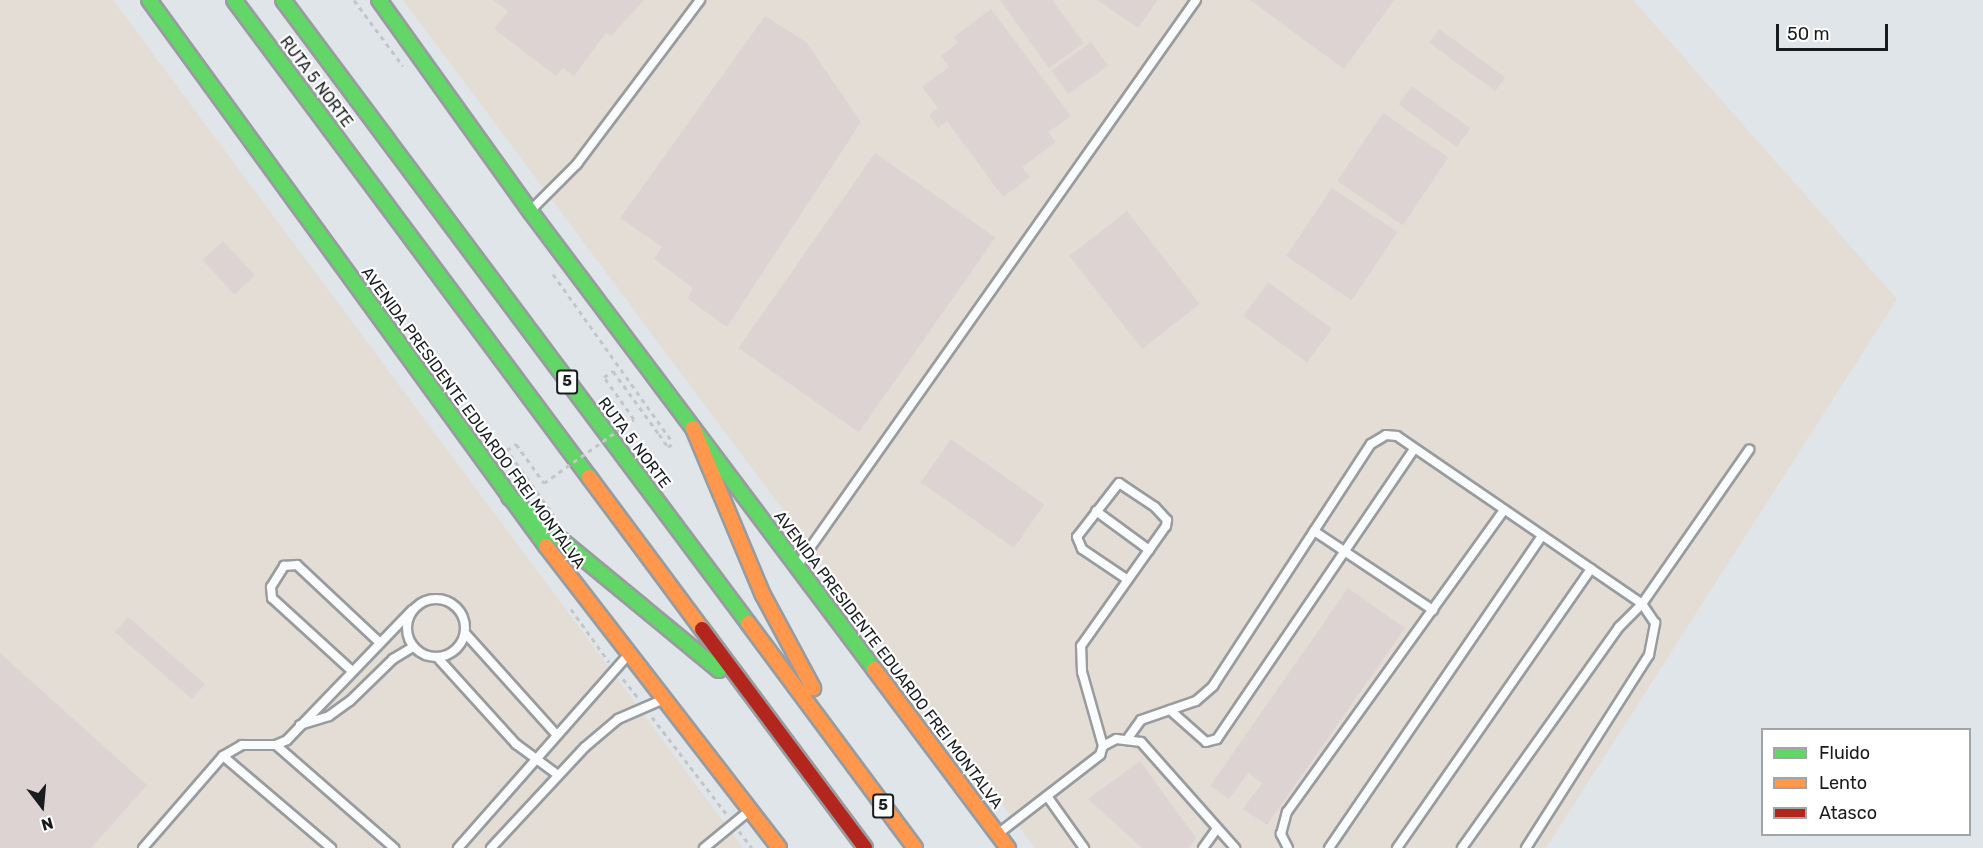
<!DOCTYPE html>
<style>
body{margin:0}
#map{position:relative;width:1983px;height:848px;overflow:hidden;background:#e0e5e9;font-family:Rubik,sans-serif}
div>[style]{position:absolute}
.industrial>*{inset:0;background:#e4ddd5}
.building>*{inset:0;background:#ded3d3;transform-origin:0 0}
.path>*{height:3px;margin-top:-1.5px;transform-origin:0;background:repeating-linear-gradient(90deg,#c5c5c8 0 4.5px,transparent 0 9px)}
.roads{filter:drop-shadow(2px 0 #989c9f) drop-shadow(-2px 0 #989c9f) drop-shadow(0 2px #989c9f) drop-shadow(0 -2px #989c9f)}
.lane>*{height:8px;margin:-4px;padding:0 4px;transform-origin:4px;border-radius:4px;background:#fafbfc}
.lane>.ring{margin:-4px;padding:0;box-sizing:content-box;background:none;border:8px solid #fafbfc;border-radius:50%}
.fast>*{height:14px;margin:-7px;padding:0 7px;transform-origin:7px;border-radius:7px;background:#63d668}
.slow>*{height:14px;margin:-7px;padding:0 7px;transform-origin:7px;border-radius:7px;background:#ff974d}
.jam>*{height:14px;margin:-7px;padding:0 7px;transform-origin:7px;border-radius:7px;background:#b3261e}
.path-bridge>*{height:3px;margin-top:-1.5px;transform-origin:0;background:repeating-linear-gradient(90deg,#c5c5c8 0 4.5px,transparent 0 9px)}
span{translate:-50% -50%;white-space:nowrap;text-align:center;line-height:1.15;-webkit-text-stroke:4.5px #fff;paint-order:stroke}
.shield-label span{padding:2px 4px;background:#fff;border:2px solid;border-radius:4px;-webkit-text-stroke-width:0}
.shield-label{font-size:15px;color:#191c1f;font-weight:700}
.street-label{font-size:16px;color:#191c1f}
.legend{position:absolute;left:1761px;top:728px;width:210px;height:108px;box-sizing:border-box;background:#fff;border:2px solid #a3a4a5;margin:0;padding:8px 10px;list-style:none;font-size:18px;color:#191c1f}
.legend li{display:flex;align-items:center;gap:12px;height:30px}
.legend b{width:30px;border:2px solid #a3a4a5}
.north{position:absolute;left:12px;top:776px;width:60px;height:60px;-webkit-text-stroke:4px #fff;paint-order:stroke;rotate:164deg;font-size:16px;font-weight:700;line-height:24px;text-align:center;color:#191c1f}
.north::after{content:'';display:block;margin:auto;width:21px;height:27px;background:#191c1f;clip-path:polygon(50% 0,100% 100%,50% 72%,0 100%)}
.scale{position:absolute;left:1776px;top:24px;width:112px;height:27px;box-sizing:border-box;border:3px solid #191c1f;border-top:0;padding-left:8px;font-size:18px;line-height:21px;white-space:nowrap;color:#191c1f;-webkit-text-stroke:4px #fff;paint-order:stroke}
</style>
<div id="map">
<div class="industrial">
<div style="clip-path:polygon(0 0,113px 0,743px 848px,0 848px)"></div>
<div style="clip-path:polygon(403px 0,1633px 0,1897px 299px,1546px 848px,1035px 848px)"></div>
</div>
<div class="building">
<div style="clip-path:polygon(493px 0,644px 0,611px 36px,606px 33px,574px 76px,563px 68px,556px 76px,494px 29px,508px 11px)"></div>
<div style="clip-path:polygon(1000px 0,1052px 0,1084px 43px,1049px 68px)"></div>
<div style="clip-path:polygon(1097px 0,1158px 0,1138px 28px)"></div>
<div style="clip-path:polygon(1250px 0,1394px 0,1344px 69px)"></div>
<div style="clip-path:polygon(991px 9px,1071px 116px,1048px 132px,1056px 142px,1022px 167px,1030px 177px,1003px 197px,947px 121px,938px 128px,929px 115px,938px 108px,922px 87px,949px 67px,941px 56px,958px 43px,954px 37px)"></div>
<div style="clip-path:polygon(765px 16px,806px 42px,861px 122px,727px 327px,688px 299px,693px 288px,654px 259px,662px 247px,620px 218px)"></div>
<div style="left:1439px;top:29px;width:82px;height:17px;rotate:36deg"></div>
<div style="left:1091px;top:42px;width:29px;height:49px;rotate:54deg"></div>
<div style="left:1412px;top:86px;width:72px;height:23px;rotate:36deg"></div>
<div style="left:1383px;top:113px;width:79px;height:82px;rotate:34deg"></div>
<div style="left:875px;top:153px;width:147px;height:238px;rotate:35deg"></div>
<div style="left:1332px;top:188px;width:79px;height:82px;rotate:34deg"></div>
<div style="left:1127px;top:211px;width:118px;height:73px;rotate:52deg"></div>
<div style="left:223px;top:241px;width:47px;height:28px;rotate:47deg"></div>
<div style="left:1268px;top:282px;width:79px;height:42px;rotate:36deg"></div>
<div style="left:951px;top:439px;width:114px;height:53px;rotate:35deg"></div>
<div style="clip-path:polygon(1348px 588px,1405px 628px,1267px 825px,1243px 809px,1262px 783px,1248px 773px,1229px 799px,1210px 786px)"></div>
<div style="left:128px;top:617px;width:102px;height:20px;rotate:41deg"></div>
<div style="clip-path:polygon(0 653px,147px 785px,91px 848px,0 848px)"></div>
<div style="clip-path:polygon(1140px 761px,1196px 838px,1188px 848px,1142px 848px,1088px 799px)"></div>
</div>
<div class="path">
<div style="left:354px;top:0;width:82px;rotate:53.4deg"></div>
<div style="left:553px;top:274px;width:207px;rotate:54.6deg"></div>
<div style="left:659px;top:434px;width:16px;rotate:55deg"></div>
<div style="left:668px;top:447px;width:9px;rotate:-36deg"></div>
<div style="left:571px;top:609px;width:65px;rotate:54.4deg"></div>
<div style="left:623px;top:679px;width:26px;rotate:51deg"></div>
<div style="left:652px;top:717px;width:125px;rotate:52.5deg"></div>
<div style="left:739px;top:831px;width:21px;rotate:53deg"></div>
</div>
<div class="roads">
<div class="lane">
<div style="left:531px;top:210px;width:65px;rotate:-45deg"></div>
<div style="left:577px;top:164px;width:205px;rotate:-53.1deg"></div>
<div style="left:1096px;top:511px;width:66px;rotate:36.3deg"></div>
<div style="left:1314px;top:531px;width:143px;rotate:33.6deg"></div>
<div style="left:798px;top:565px;width:691px;rotate:-54.84deg"></div>
<div class="ring" style="left:407px;top:599px;width:50px;height:50px"></div>
<div style="left:465px;top:633px;width:135px;rotate:48deg"></div>
<div style="left:437px;top:657px;width:118px;rotate:47.8deg"></div>
<div style="left:516px;top:744px;width:52px;rotate:36.4deg"></div>
<div style="left:352px;top:671px;width:108px;rotate:-137.6deg"></div>
<div style="left:272px;top:598px;width:11px;rotate:-95deg"></div>
<div style="left:271px;top:587px;width:25px;rotate:-58deg"></div>
<div style="left:284px;top:566px;width:13px;rotate:-4deg"></div>
<div style="left:297px;top:565px;width:114px;rotate:43.2deg"></div>
<div style="left:1170px;top:710px;width:48px;rotate:41.6deg"></div>
<div style="left:1206px;top:742px;width:11px;rotate:-15deg"></div>
<div style="left:1217px;top:739px;width:351px;rotate:-55.8deg"></div>
<div style="left:300px;top:725px;width:30px;rotate:-17deg"></div>
<div style="left:329px;top:716px;width:26px;rotate:-36deg"></div>
<div style="left:350px;top:701px;width:60px;rotate:-44.3deg"></div>
<div style="left:393px;top:659px;width:23px;rotate:-31deg"></div>
<div style="left:1128px;top:738px;width:22px;rotate:-54deg"></div>
<div style="left:1141px;top:720px;width:58px;rotate:-19.1deg"></div>
<div style="left:1196px;top:701px;width:23px;rotate:-41deg"></div>
<div style="left:1213px;top:686px;width:289px;rotate:-56.9deg"></div>
<div style="left:1371px;top:444px;width:17px;rotate:-31deg"></div>
<div style="left:1386px;top:435px;width:11px;rotate:5deg"></div>
<div style="left:1397px;top:436px;width:297px;rotate:34.4deg"></div>
<div style="left:1642px;top:604px;width:33px;rotate:135deg"></div>
<div style="left:1619px;top:627px;width:271px;rotate:125.4deg"></div>
<div style="left:276px;top:745px;width:157px;rotate:41.1deg"></div>
<div style="left:1103px;top:746px;width:15px;rotate:-28deg"></div>
<div style="left:1116px;top:739px;width:25px;rotate:7deg"></div>
<div style="left:1141px;top:742px;width:142px;rotate:48.4deg"></div>
<div style="left:223px;top:756px;width:142px;rotate:40.4deg"></div>
<div style="left:1047px;top:796px;width:64px;rotate:54.6deg"></div>
<div style="left:999px;top:833px;width:128px;rotate:-37.7deg"></div>
<div style="left:1100px;top:755px;width:9px;rotate:-72deg"></div>
<div style="left:1103px;top:746px;width:77px;rotate:-105.8deg"></div>
<div style="left:1082px;top:672px;width:26px;rotate:-92deg"></div>
<div style="left:1081px;top:646px;width:147px;rotate:-54.7deg"></div>
<div style="left:1166px;top:526px;width:6px;rotate:-81deg"></div>
<div style="left:1167px;top:520px;width:18px;rotate:-133deg"></div>
<div style="left:1155px;top:507px;width:43px;rotate:-146.3deg"></div>
<div style="left:1119px;top:483px;width:68px;rotate:127.9deg"></div>
<div style="left:1077px;top:537px;width:13px;rotate:67deg"></div>
<div style="left:1082px;top:549px;width:55px;rotate:34deg"></div>
<div style="left:143px;top:848px;width:122px;rotate:-49deg"></div>
<div style="left:223px;top:756px;width:22px;rotate:-30deg"></div>
<div style="left:242px;top:745px;width:34px"></div>
<div style="left:276px;top:745px;width:12px;rotate:-24deg"></div>
<div style="left:287px;top:740px;width:180px;rotate:-46.1deg"></div>
<div style="left:458px;top:848px;width:257px;rotate:-48.6deg"></div>
<div style="left:491px;top:848px;width:138px;rotate:-47.1deg"></div>
<div style="left:585px;top:747px;width:43px;rotate:-40.3deg"></div>
<div style="left:618px;top:719px;width:48px;rotate:-23.4deg"></div>
<div style="left:704px;top:848px;width:58px;rotate:-39.4deg"></div>
<div style="left:1203px;top:848px;width:22px;rotate:-54deg"></div>
<div style="left:1288px;top:848px;width:16px;rotate:-117deg"></div>
<div style="left:1281px;top:834px;width:23px;rotate:-75deg"></div>
<div style="left:1287px;top:812px;width:372px;rotate:-54.3deg"></div>
<div style="left:1329px;top:848px;width:378px;rotate:-55.7deg"></div>
<div style="left:1397px;top:848px;width:340px;rotate:-55.2deg"></div>
<div style="left:1526px;top:848px;width:229px;rotate:-57.5deg"></div>
<div style="left:1649px;top:655px;width:33px;rotate:-79deg"></div>
<div style="left:1655px;top:623px;width:23px;rotate:-124deg"></div>
<div style="left:1642px;top:604px;width:188px;rotate:-55.2deg"></div>
</div>
<div class="fast">
<div style="left:149px;top:0;width:675px;rotate:53.98deg"></div>
<div style="left:234px;top:0;width:595px;rotate:53.34deg"></div>
<div style="left:283px;top:0;width:777px;rotate:53.26deg"></div>
<div style="left:379px;top:0;width:259px;rotate:54.4deg"></div>
<div style="left:530px;top:211px;width:573px;rotate:53.09deg"></div>
<div style="left:509px;top:497px;width:272px;rotate:39.5deg"></div>
</div>
<div class="slow">
<div style="left:693px;top:428px;width:181px;rotate:67.3deg"></div>
<div style="left:763px;top:595px;width:106px;rotate:61.7deg"></div>
<div style="left:589px;top:477px;width:189px;rotate:53.4deg"></div>
<div style="left:546px;top:546px;width:381px;rotate:52.3deg"></div>
<div style="left:748px;top:623px;width:280px;rotate:53.4deg"></div>
<div style="left:874px;top:669px;width:224px;rotate:53.2deg"></div>
</div>
<div class="jam">
<div style="left:702px;top:629px;width:273px;rotate:53.3deg"></div>
</div>
</div>
<div class="path-bridge">
<div style="left:555px;top:517px;width:82px;rotate:-125.6deg"></div>
<div style="left:507px;top:450px;width:11px;rotate:-34deg"></div>
<div style="left:516px;top:444px;width:48px;rotate:54.3deg"></div>
<div style="left:544px;top:483px;width:110px;rotate:-35.4deg"></div>
<div style="left:634px;top:419px;width:52px;rotate:-125.5deg"></div>
<div style="left:604px;top:377px;width:11px;rotate:-34deg"></div>
<div style="left:613px;top:371px;width:78px;rotate:53.9deg"></div>
</div>
<div class="shield-label">
<span style="left:567px;top:382px">5</span>
<span style="left:883px;top:806px">5</span>
</div>
<div class="street-label">
<span style="left:316px;top:82px;rotate:53deg">RUTA 5 NORTE</span>
<span style="left:473px;top:418px;rotate:54deg">AVENIDA PRESIDENTE EDUARDO FREI MONTALVA</span>
<span style="left:634px;top:443px;rotate:53deg">RUTA 5 NORTE</span>
<span style="left:888px;top:660px;rotate:53deg">AVENIDA PRESIDENTE EDUARDO FREI MONTALVA</span>
</div>
<ul class="legend">
<li><b style="height:8px;background:#63d668"></b>Fluido</li>
<li><b style="height:8px;background:#ff974d"></b>Lento</li>
<li><b style="height:8px;background:#b3261e"></b>Atasco</li>
</ul>
<div class="north">N</div>
<div class="scale">50 m</div>
</div>
